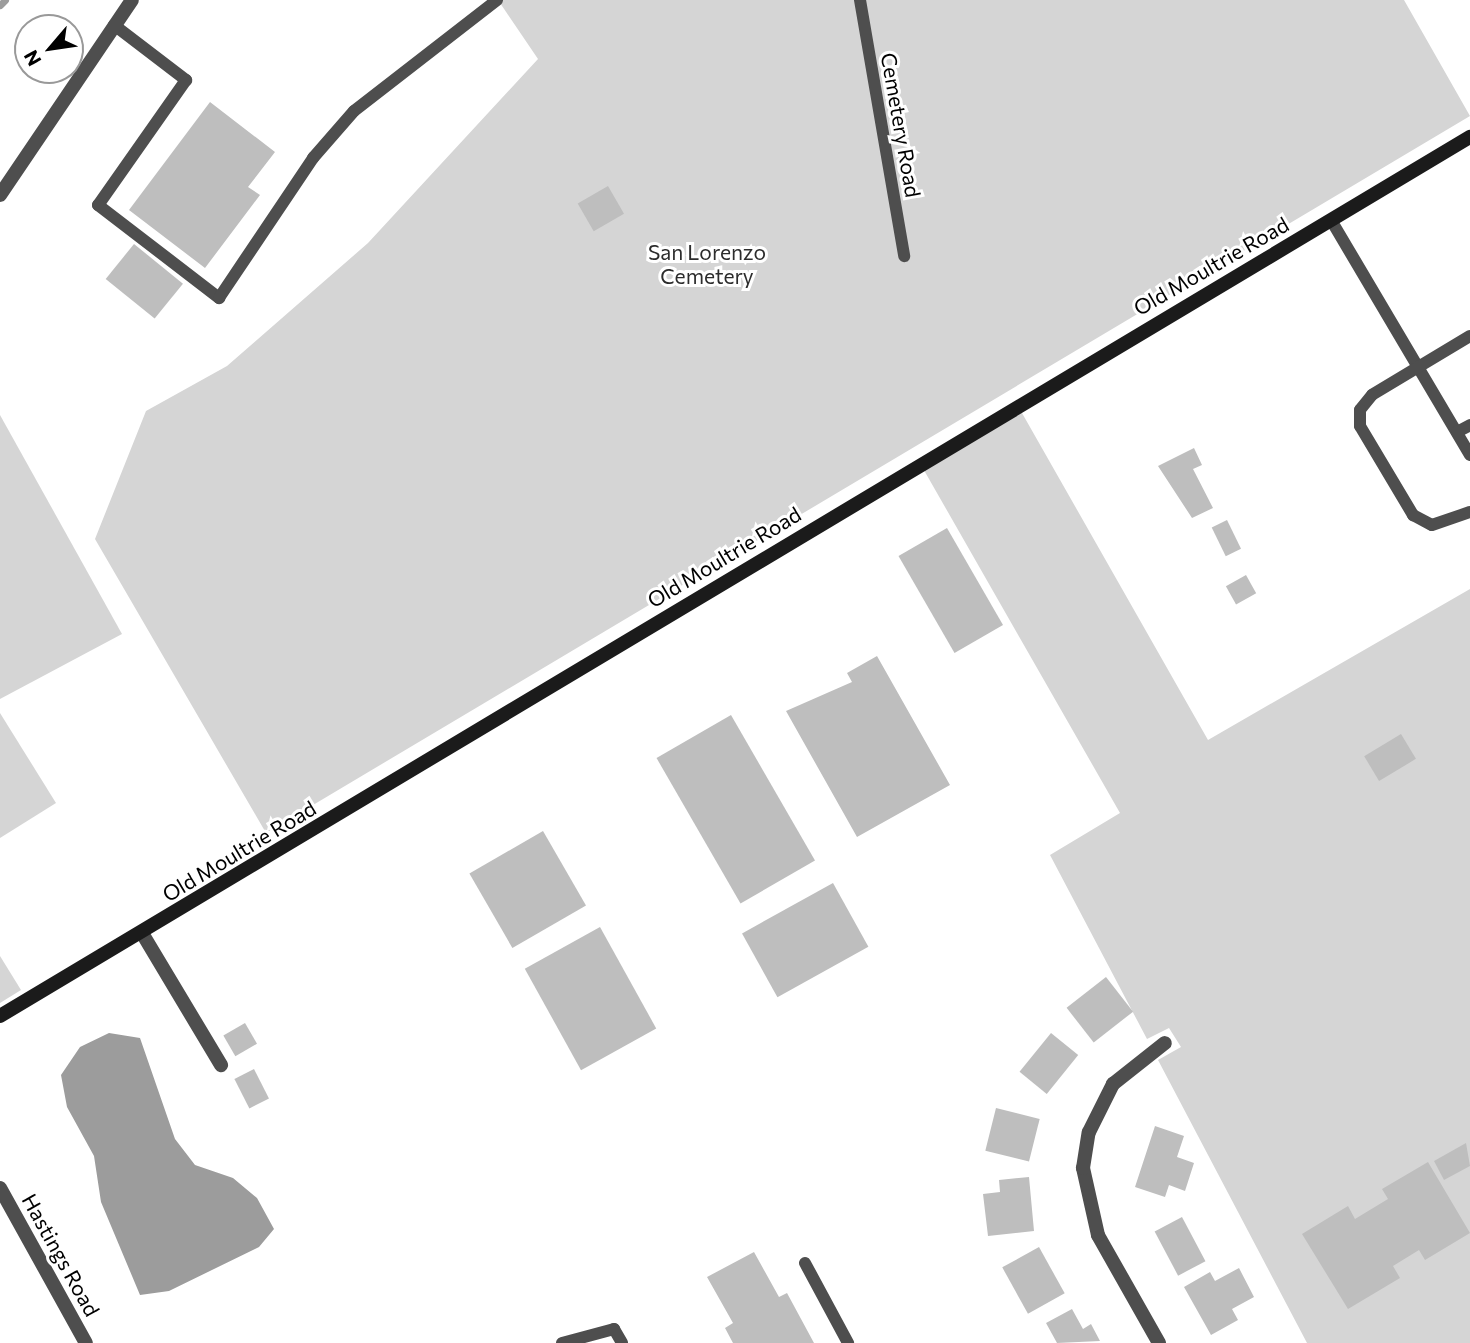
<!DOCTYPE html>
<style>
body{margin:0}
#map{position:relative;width:1470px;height:1343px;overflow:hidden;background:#fff;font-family:Commissioner,sans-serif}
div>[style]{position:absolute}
.green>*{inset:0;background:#d5d5d5}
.water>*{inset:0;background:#9c9c9c}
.stream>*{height:7px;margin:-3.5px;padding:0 3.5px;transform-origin:3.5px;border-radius:3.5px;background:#9c9c9c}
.building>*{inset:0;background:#bebebe;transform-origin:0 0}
.service>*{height:12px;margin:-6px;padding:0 6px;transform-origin:6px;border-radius:6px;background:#4e4e4e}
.minor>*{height:14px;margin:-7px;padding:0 7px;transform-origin:7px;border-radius:7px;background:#4e4e4e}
.tertiary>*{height:14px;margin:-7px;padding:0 7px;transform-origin:7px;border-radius:7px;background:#4e4e4e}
.secondary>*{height:14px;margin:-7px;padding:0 7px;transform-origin:7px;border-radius:7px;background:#1b1b1b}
span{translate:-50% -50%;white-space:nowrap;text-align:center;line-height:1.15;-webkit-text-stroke:6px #fff;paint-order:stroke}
.street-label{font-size:21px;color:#000}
.park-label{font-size:21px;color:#2c2c2c}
.north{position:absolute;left:14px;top:14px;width:70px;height:70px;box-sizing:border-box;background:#fff;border:2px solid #999;border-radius:50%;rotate:241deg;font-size:19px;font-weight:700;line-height:28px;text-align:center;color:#000}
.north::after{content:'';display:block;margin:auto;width:24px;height:32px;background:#000;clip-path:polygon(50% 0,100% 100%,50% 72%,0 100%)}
</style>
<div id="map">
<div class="green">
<div style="clip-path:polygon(498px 0,1404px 0,1470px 116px,266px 833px,95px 539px,146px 411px,227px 366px,368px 243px,538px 59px)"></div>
<div style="clip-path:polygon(1018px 406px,1208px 740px,1470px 589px,1470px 1343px,1307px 1343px,1158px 1060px,1181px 1047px,1169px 1028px,1147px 1039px,1050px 855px,1120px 813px,921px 465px)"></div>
<div style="clip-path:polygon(0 415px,122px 634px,0 699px)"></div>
<div style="clip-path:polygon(0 713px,56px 803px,0 838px)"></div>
<div style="clip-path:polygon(0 956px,21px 990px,0 1003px)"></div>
</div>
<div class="water">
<div style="clip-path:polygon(109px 1033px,140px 1038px,175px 1139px,195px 1165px,233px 1178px,257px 1198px,274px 1229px,259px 1247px,169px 1291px,140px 1295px,101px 1202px,94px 1156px,67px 1107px,61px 1075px,80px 1047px)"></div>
</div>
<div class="stream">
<div style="left:0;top:5px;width:7px;rotate:-45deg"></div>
</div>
<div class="building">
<div style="clip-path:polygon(210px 102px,275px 152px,248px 187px,260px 195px,205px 268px,129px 210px)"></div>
<div style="left:608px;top:186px;width:32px;height:35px;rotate:60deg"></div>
<div style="left:134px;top:244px;width:63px;height:45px;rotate:39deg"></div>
<div style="clip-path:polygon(1194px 448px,1202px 465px,1193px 469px,1213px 508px,1192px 518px,1158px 466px)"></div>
<div style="left:1227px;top:520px;width:32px;height:17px;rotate:64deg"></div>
<div style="left:947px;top:528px;width:112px;height:56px;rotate:60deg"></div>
<div style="left:1246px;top:575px;width:21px;height:23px;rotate:61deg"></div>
<div style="clip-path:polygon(877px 656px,950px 785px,857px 837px,786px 711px,852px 682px,847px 673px)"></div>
<div style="left:731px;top:715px;width:168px;height:86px;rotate:60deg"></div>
<div style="left:1401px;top:734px;width:29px;height:43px;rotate:59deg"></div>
<div style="left:543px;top:831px;width:86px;height:85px;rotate:60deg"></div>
<div style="left:833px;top:883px;width:73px;height:104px;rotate:61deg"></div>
<div style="left:600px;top:927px;width:116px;height:86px;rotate:61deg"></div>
<div style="left:1106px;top:977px;width:44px;height:50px;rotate:52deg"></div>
<div style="left:245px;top:1023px;width:24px;height:25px;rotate:60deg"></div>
<div style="left:1051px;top:1033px;width:35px;height:50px;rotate:39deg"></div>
<div style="left:254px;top:1069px;width:33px;height:22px;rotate:63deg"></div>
<div style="left:996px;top:1108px;width:45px;height:44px;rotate:14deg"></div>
<div style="clip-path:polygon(1155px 1126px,1184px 1136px,1177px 1157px,1194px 1163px,1185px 1191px,1169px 1185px,1165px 1197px,1135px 1187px)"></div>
<div style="clip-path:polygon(1466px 1143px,1470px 1166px,1444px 1180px,1434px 1161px)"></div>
<div style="clip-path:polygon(1428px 1162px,1470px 1233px,1425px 1260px,1419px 1250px,1393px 1266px,1400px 1278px,1348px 1309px,1302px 1234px,1348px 1206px,1355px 1219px,1388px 1199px,1382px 1189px)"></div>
<div style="clip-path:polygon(1029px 1177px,1034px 1231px,988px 1236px,983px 1194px,1000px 1192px,999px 1180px)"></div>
<div style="left:1182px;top:1217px;width:50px;height:31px;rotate:62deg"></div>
<div style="left:1039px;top:1247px;width:53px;height:42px;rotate:61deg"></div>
<div style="clip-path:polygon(754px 1252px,779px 1297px,787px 1293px,814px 1343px,733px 1343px,725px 1328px,733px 1323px,707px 1277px)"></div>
<div style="clip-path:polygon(1239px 1268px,1254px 1297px,1232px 1309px,1238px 1320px,1211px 1335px,1184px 1287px,1210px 1272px,1215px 1281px)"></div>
<div style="clip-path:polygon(1072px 1309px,1083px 1329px,1091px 1324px,1100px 1341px,1057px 1343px,1046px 1323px)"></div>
</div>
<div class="service">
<div style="left:860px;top:0;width:260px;rotate:80.2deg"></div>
<div style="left:114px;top:25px;width:91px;rotate:37.4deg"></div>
<div style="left:186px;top:80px;width:153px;rotate:125.1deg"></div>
<div style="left:98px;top:205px;width:153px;rotate:37.5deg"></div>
<div style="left:219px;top:298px;width:169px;rotate:-56.1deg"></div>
<div style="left:313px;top:158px;width:62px;rotate:-48.9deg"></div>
<div style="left:354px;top:111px;width:181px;rotate:-37.8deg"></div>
<div style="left:1331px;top:220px;width:273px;rotate:59.4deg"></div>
<div style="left:1470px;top:336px;width:114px;rotate:149deg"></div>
<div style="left:1372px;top:395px;width:19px;rotate:129deg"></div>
<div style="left:1360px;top:410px;width:16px;rotate:90deg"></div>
<div style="left:1360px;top:426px;width:104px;rotate:59.2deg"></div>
<div style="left:1413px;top:515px;width:21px;rotate:28deg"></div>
<div style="left:1432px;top:525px;width:40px;rotate:-18.9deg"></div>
<div style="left:1457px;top:432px;width:15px;rotate:-28deg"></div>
<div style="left:805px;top:1263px;width:91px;rotate:61.7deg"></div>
<div style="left:562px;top:1343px;width:54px;rotate:-15.1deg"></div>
<div style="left:614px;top:1329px;width:16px;rotate:60deg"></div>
</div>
<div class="minor">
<div style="left:142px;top:933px;width:154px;rotate:59.1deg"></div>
<div style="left:1159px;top:1343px;width:124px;rotate:-119.5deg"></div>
<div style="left:1098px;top:1235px;width:69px;rotate:-102.6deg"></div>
<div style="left:1083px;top:1168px;width:36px;rotate:-81deg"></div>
<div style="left:1089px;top:1132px;width:54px;rotate:-63.4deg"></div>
<div style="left:1113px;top:1084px;width:66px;rotate:-38.3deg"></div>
</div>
<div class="tertiary">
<div style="left:0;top:195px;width:235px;rotate:-55.9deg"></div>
<div style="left:0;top:1188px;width:177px;rotate:61deg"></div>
</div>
<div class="secondary">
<div style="left:0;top:1016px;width:1713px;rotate:-30.88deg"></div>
</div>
<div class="street-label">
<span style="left:901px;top:125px;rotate:80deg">Cemetery Road</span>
<span style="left:1211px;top:266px;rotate:-30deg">Old Moultrie Road</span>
<span style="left:724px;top:557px;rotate:-31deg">Old Moultrie Road</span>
<span style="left:239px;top:851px;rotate:-31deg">Old Moultrie Road</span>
<span style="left:61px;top:1255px;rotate:61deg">Hastings Road</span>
</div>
<div class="park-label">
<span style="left:707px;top:264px">San Lorenzo<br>Cemetery</span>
</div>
<div class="north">N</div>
</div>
